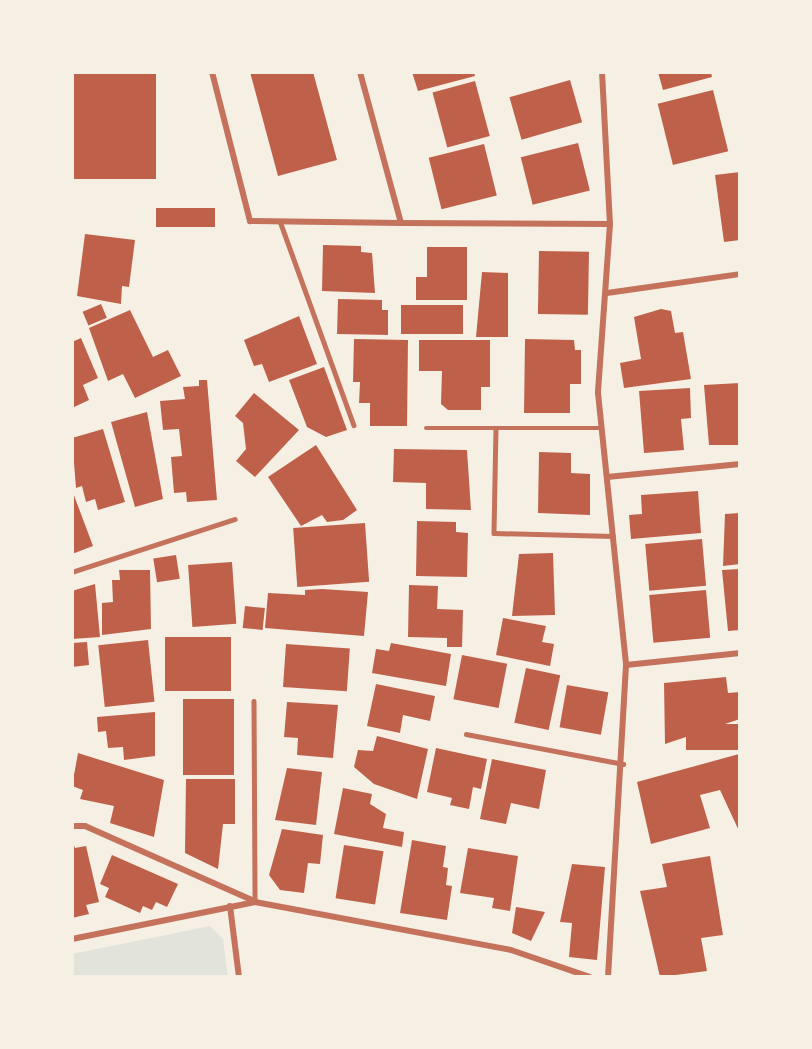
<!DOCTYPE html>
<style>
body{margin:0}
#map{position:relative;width:812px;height:1049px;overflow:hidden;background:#f6efe4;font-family:Mulish,sans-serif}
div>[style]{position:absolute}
.green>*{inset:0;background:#e2e4dc}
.building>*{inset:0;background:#bf614a;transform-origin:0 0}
.service>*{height:4.5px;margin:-2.25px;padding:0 2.25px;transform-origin:2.25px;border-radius:2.25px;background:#c5725c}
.minor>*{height:6px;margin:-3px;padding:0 3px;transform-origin:3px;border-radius:3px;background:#c5725c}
span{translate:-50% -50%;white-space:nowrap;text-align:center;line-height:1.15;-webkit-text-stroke:4.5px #f6efe4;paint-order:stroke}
.frame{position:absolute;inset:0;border:74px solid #f6efe4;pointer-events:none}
</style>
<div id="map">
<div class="green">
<div style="clip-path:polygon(210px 926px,223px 939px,228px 977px,72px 977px,72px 954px)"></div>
</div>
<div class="building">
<div style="left:72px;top:72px;width:84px;height:107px"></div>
<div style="clip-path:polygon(250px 72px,313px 72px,337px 160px,278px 176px)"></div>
<div style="clip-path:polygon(412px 72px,474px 72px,475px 76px,418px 91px)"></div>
<div style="clip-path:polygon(658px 72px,711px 72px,712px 77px,663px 90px)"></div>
<div style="left:570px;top:80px;width:44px;height:63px;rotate:74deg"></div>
<div style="left:475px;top:81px;width:57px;height:44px;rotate:75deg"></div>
<div style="left:713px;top:90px;width:63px;height:57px;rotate:76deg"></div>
<div style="left:578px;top:143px;width:49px;height:59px;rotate:76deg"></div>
<div style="left:484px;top:144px;width:53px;height:57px;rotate:76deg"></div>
<div style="clip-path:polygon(740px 172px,740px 240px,724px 242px,715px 175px)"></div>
<div style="left:156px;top:208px;width:59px;height:19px"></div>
<div style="clip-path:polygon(85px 234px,135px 240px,129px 287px,122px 286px,121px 304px,77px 296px)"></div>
<div style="clip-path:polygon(323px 245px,361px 246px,361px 252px,372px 253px,375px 293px,322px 291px)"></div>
<div style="clip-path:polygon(427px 247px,467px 247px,467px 300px,416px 300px,416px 277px,427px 277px)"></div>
<div style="left:539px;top:251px;width:50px;height:63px;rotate:1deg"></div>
<div style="clip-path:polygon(482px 272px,508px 273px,508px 337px,476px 337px)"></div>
<div style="clip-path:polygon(338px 299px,382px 300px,382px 310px,388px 310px,388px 335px,337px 334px)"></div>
<div style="left:101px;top:304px;width:15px;height:20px;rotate:67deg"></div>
<div style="left:401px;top:305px;width:62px;height:29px"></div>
<div style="clip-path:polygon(661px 309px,671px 311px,675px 333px,683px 332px,691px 379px,624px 388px,620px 363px,641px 359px,634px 317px)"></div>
<div style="clip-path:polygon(130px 310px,153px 357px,168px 350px,181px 376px,135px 398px,123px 374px,108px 381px,89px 328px)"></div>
<div style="clip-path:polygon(299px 316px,317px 364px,269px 382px,262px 364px,254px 366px,244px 340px)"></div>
<div style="clip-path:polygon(81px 338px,98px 378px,83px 385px,89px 400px,72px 408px,72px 342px)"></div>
<div style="clip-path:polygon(354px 339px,408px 340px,407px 426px,370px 426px,370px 403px,359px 403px,360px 382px,353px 382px)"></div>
<div style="clip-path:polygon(525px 339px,574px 340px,575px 350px,581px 350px,581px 384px,570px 384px,570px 413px,524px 413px)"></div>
<div style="clip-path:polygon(419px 340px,490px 340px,490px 387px,481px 387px,481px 410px,448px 410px,441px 404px,442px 371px,419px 371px)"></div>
<div style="clip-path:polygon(324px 367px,347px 430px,326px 437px,307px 427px,289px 380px)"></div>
<div style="clip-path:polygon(199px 380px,207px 380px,217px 500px,187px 502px,186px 492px,174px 493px,171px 457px,182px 456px,179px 429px,163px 430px,160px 401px,185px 399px,183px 387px,199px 386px)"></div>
<div style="clip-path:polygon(740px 383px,740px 445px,709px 445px,704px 385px)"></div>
<div style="clip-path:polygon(690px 388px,691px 418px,681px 419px,684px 450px,644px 453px,639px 391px)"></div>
<div style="clip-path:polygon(254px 393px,299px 430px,255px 477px,236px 461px,246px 449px,243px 423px,235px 416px)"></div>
<div style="clip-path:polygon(147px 412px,163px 499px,135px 507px,111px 422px)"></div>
<div style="clip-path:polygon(103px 429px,125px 502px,98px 510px,95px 499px,86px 502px,82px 486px,76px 488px,72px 438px)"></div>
<div style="clip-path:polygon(316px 445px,357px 510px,343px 520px,327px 522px,322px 515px,301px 526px,268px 477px)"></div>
<div style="clip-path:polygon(394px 449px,467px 450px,471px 510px,426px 509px,426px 483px,393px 482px)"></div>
<div style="clip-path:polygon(539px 452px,571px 453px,571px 473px,590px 474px,590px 515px,538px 513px)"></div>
<div style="clip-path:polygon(72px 490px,93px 546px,72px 554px)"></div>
<div style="clip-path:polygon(698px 491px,701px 533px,631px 539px,629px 515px,642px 514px,641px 495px)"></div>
<div style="clip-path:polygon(740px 513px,740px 564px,723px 566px,725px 514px)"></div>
<div style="clip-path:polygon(417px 521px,456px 522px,456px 532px,468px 533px,467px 577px,416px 576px)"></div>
<div style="left:365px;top:523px;width:59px;height:72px;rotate:86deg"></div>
<div style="left:702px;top:539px;width:47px;height:57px;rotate:85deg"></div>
<div style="clip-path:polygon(553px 553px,555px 615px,512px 616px,519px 554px)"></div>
<div style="left:176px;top:555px;width:24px;height:23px;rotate:81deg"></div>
<div style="left:232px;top:562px;width:62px;height:44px;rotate:86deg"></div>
<div style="clip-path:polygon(740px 569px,740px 630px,728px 631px,722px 570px)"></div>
<div style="clip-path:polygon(119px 570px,150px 570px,151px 629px,102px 635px,102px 603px,113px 602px,112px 580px,120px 580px)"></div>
<div style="clip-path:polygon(95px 584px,100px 637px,72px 639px,72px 591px)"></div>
<div style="clip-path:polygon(409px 585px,438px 586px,437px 609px,463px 610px,462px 647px,447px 647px,447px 638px,408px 637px)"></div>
<div style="clip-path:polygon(322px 589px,368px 592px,364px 636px,265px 628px,268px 593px,305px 595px,305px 590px)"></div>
<div style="left:706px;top:590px;width:48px;height:57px;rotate:85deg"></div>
<div style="left:245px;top:606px;width:20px;height:22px;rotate:6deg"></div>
<div style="clip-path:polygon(503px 618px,546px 626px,542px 642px,554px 644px,550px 666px,496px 655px)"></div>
<div style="left:165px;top:637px;width:66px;height:54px"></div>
<div style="left:148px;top:640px;width:62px;height:50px;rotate:84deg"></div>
<div style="clip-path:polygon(87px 642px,89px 665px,72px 667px,72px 643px)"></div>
<div style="clip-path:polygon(391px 643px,451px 654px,446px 686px,372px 673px,376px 649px,389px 651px)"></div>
<div style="left:286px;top:644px;width:64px;height:43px;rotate:4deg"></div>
<div style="left:462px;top:655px;width:46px;height:45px;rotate:11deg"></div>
<div style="left:526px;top:668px;width:35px;height:56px;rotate:12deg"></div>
<div style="clip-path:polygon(726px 677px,728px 693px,740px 692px,740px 719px,665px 744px,664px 683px)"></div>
<div style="clip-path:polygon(376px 684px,435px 696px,430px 721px,403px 715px,400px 733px,367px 726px)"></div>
<div style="left:567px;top:685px;width:42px;height:43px;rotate:10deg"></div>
<div style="left:183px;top:699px;width:51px;height:76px"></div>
<div style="clip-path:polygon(287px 702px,338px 705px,333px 758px,297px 755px,298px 738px,284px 737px)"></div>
<div style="clip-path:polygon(155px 712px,155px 756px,124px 760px,123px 747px,108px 748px,106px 731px,98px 732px,97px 717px)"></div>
<div style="left:740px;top:724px;width:26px;height:54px;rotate:90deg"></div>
<div style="clip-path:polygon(377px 736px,428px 749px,417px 799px,374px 784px,354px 767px,358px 750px,373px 751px)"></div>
<div style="clip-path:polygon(436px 748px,487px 759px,481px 789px,473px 787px,469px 809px,450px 805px,452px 798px,427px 792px)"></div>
<div style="clip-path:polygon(78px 753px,164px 780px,154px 837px,110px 823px,114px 806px,80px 799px,83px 790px,72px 786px)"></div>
<div style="clip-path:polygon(739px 754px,740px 833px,720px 790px,700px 795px,710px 828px,651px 844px,637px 782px)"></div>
<div style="clip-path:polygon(492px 759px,546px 770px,539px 809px,511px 803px,506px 824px,480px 819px)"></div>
<div style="clip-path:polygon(287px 768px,322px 772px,316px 825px,275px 820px)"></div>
<div style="clip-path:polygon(186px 779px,235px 779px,235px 824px,223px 824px,218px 869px,185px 853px)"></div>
<div style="clip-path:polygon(343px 788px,372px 794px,370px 804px,386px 814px,383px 828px,404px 832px,402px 847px,334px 834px)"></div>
<div style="clip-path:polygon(282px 829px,323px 835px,320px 864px,308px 863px,304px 893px,280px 890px,269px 875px)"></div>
<div style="clip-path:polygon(72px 839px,75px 848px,86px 846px,99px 902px,86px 905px,89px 914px,72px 918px)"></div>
<div style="clip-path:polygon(412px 840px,446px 846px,443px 867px,448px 868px,446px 885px,452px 886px,447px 920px,400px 913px)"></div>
<div style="left:344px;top:845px;width:40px;height:54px;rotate:9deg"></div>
<div style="clip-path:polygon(468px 848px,518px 856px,510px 911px,492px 908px,494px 898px,460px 893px)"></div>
<div style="clip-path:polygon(112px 855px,178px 884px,167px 907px,156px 902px,152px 910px,143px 906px,140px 913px,105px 897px,109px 888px,100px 884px)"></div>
<div style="clip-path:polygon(710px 856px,723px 935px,701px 938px,707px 971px,660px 977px,640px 891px,667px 887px,662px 864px)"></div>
<div style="clip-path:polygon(572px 864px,605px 867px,597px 960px,569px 957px,572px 923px,560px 922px)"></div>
<div style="clip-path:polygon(516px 907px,545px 912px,531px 941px,512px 933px)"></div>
</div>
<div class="service">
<div style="left:280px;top:221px;width:217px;rotate:70.1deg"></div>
<div style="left:426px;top:428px;width:175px"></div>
<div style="left:496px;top:428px;width:105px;rotate:91.1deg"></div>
<div style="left:494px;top:533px;width:119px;rotate:1.4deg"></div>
<div style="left:72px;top:572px;width:171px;rotate:-18deg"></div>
<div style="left:254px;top:701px;width:201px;rotate:89.7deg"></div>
<div style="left:466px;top:734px;width:160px;rotate:10.8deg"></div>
</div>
<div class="minor">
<div style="left:212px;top:72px;width:154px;rotate:75.7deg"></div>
<div style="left:250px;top:221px;width:151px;rotate:0.8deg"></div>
<div style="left:401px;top:223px;width:156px;rotate:-105.2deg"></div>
<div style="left:602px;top:72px;width:152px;rotate:87deg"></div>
<div style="left:610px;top:224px;width:169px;rotate:94.1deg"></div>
<div style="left:598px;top:393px;width:273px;rotate:84.1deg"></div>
<div style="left:626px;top:665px;width:313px;rotate:93.3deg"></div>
<div style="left:401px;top:223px;width:209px;rotate:0.3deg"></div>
<div style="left:607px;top:293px;width:134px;rotate:-8.1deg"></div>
<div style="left:607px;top:477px;width:134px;rotate:-5.6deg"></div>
<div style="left:626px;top:665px;width:115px;rotate:-6deg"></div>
<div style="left:72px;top:826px;width:13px"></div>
<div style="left:85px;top:826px;width:185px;rotate:23.9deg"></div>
<div style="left:230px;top:906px;width:72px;rotate:82.8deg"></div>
<div style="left:72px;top:939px;width:187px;rotate:-11.4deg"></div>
<div style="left:255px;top:902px;width:260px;rotate:10.6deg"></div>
<div style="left:511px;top:950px;width:83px;rotate:18.9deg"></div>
</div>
<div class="frame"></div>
</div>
